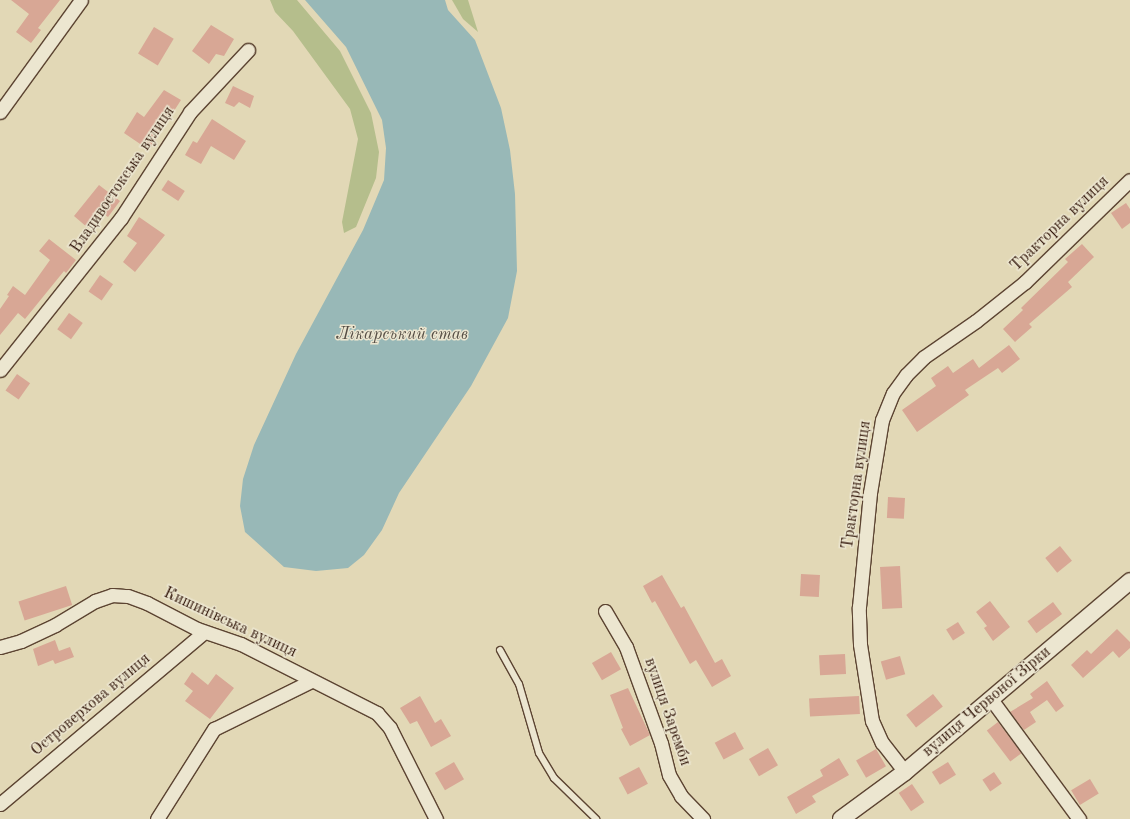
<!DOCTYPE html>
<meta charset="utf-8">
<style>
body{margin:0}
#map{position:relative;width:1130px;height:819px;overflow:hidden;background:#e2d8b6;font-family:"Old Standard TT",serif}
div>[style]{position:absolute}
.green>*{inset:0;background:#b5be8c}
.water>*{inset:0;background:#98b8b7}
.building>*{inset:0;background:#d8a795;transform-origin:0 0}
.roads{filter:drop-shadow(1px 0 #5c4432) drop-shadow(-1px 0 #5c4432) drop-shadow(0 1px #5c4432) drop-shadow(0 -1px #5c4432)}
.service>*{height:6px;margin:-3px;padding:0 3px;transform-origin:3px;border-radius:3px;background:#ece6d0}
.minor>*{height:13px;margin:-6.5px;padding:0 6.5px;transform-origin:6.5px;border-radius:6.5px;background:#ece6d0}
.tertiary>*{height:16px;margin:-8px;padding:0 8px;transform-origin:8px;border-radius:8px;background:#ece6d0}
span{translate:-50% -50%;white-space:nowrap;text-align:center;line-height:1.15;-webkit-text-stroke:3px #ece6d0;paint-order:stroke}
.street-label{font-size:16px;color:#2f1306}
.water-label{font-size:17px;color:#544d44;font-style:italic}
</style>
<div id="map">
<div class="green">
<div style="clip-path:polygon(270px 0,297px 0,340px 51px,371px 113px,379px 152px,376px 178px,356px 227px,344px 233px,342px 222px,358px 139px,350px 109px,293px 31px,275px 12px)"></div>
<div style="clip-path:polygon(452px 0,468px 0,478px 32px,463px 19px)"></div>
</div>
<div class="water">
<div style="clip-path:polygon(305px 0,445px 0,448px 10px,475px 40px,501px 108px,510px 150px,515px 194px,517px 271px,508px 318px,471px 386px,399px 493px,382px 530px,364px 555px,348px 568px,316px 571px,284px 567px,245px 532px,240px 506px,243px 479px,254px 445px,296px 354px,363px 230px,384px 180px,386px 148px,382px 120px,346px 47px)"></div>
</div>
<div class="building">
<div style="clip-path:polygon(11px 0,60px 0,38px 28px,41px 30px,31px 43px,16px 32px,29px 14px)"></div>
<div style="clip-path:polygon(211px 25px,234px 39px,224px 56px,216px 54px,209px 64px,192px 51px)"></div>
<div style="left:154px;top:27px;width:23px;height:31px;rotate:31deg"></div>
<div style="clip-path:polygon(233px 86px,254px 96px,250px 108px,239px 102px,234px 107px,225px 103px)"></div>
<div style="clip-path:polygon(164px 90px,181px 100px,149px 150px,124px 133px,137px 112px,144px 117px)"></div>
<div style="clip-path:polygon(212px 119px,246px 141px,234px 160px,211px 146px,201px 164px,185px 155px,193px 141px,197px 143px)"></div>
<div style="left:168px;top:180px;width:20px;height:12px;rotate:33deg"></div>
<div style="clip-path:polygon(99px 185px,120px 201px,108px 217px,101px 212px,88px 228px,74px 216px)"></div>
<div style="clip-path:polygon(1126px 203px,1130px 209px,1130px 223px,1122px 229px,1111px 213px)"></div>
<div style="clip-path:polygon(139px 217px,165px 235px,135px 272px,123px 262px,137px 243px,127px 236px)"></div>
<div style="clip-path:polygon(49px 239px,76px 260px,66px 273px,64px 271px,25px 319px,18px 313px,0 335px,0 309px,9px 296px,7px 295px,13px 286px,25px 295px,50px 260px,39px 251px)"></div>
<div style="clip-path:polygon(1082px 244px,1094px 257px,1068px 282px,1072px 287px,1029px 324px,1032px 327px,1015px 342px,1003px 329px,1023px 310px,1021px 308px,1068px 262px,1065px 259px)"></div>
<div style="left:100px;top:275px;width:16px;height:20px;rotate:35deg"></div>
<div style="left:69px;top:313px;width:17px;height:20px;rotate:36deg"></div>
<div style="clip-path:polygon(1009px 345px,1020px 359px,1002px 373px,998px 368px,965px 390px,969px 395px,917px 432px,902px 410px,936px 386px,931px 378px,948px 366px,953px 373px,973px 359px,979px 368px)"></div>
<div style="left:17px;top:374px;width:16px;height:20px;rotate:35deg"></div>
<div style="left:888px;top:497px;width:17px;height:21px;rotate:3deg"></div>
<div style="left:1060px;top:546px;width:19px;height:19px;rotate:51deg"></div>
<div style="left:900px;top:566px;width:42px;height:20px;rotate:87deg"></div>
<div style="left:801px;top:574px;width:19px;height:22px;rotate:3deg"></div>
<div style="clip-path:polygon(662px 575px,681px 608px,684px 606px,715px 663px,722px 659px,731px 676px,712px 687px,696px 660px,690px 664px,655px 601px,652px 603px,643px 586px)"></div>
<div style="left:66px;top:586px;width:20px;height:50px;rotate:72deg"></div>
<div style="clip-path:polygon(990px 601px,1010px 627px,993px 641px,984px 628px,987px 626px,976px 612px)"></div>
<div style="left:1053px;top:602px;width:15px;height:32px;rotate:53deg"></div>
<div style="left:958px;top:622px;width:13px;height:14px;rotate:58deg"></div>
<div style="clip-path:polygon(1117px 629px,1130px 642px,1130px 648px,1119px 658px,1113px 651px,1083px 678px,1071px 665px,1087px 650px,1091px 654px)"></div>
<div style="clip-path:polygon(55px 640px,59px 651px,70px 647px,74px 657px,55px 664px,53px 660px,38px 666px,33px 649px)"></div>
<div style="left:611px;top:652px;width:20px;height:22px;rotate:60deg"></div>
<div style="left:845px;top:654px;width:20px;height:26px;rotate:87deg"></div>
<div style="left:900px;top:656px;width:19px;height:20px;rotate:74deg"></div>
<div style="clip-path:polygon(192px 672px,208px 685px,216px 674px,234px 688px,210px 719px,185px 701px,193px 691px,184px 684px)"></div>
<div style="clip-path:polygon(1047px 681px,1064px 706px,1056px 712px,1047px 700px,1030px 712px,1036px 722px,1024px 730px,1010px 712px,1033px 698px,1030px 694px)"></div>
<div style="clip-path:polygon(628px 688px,650px 735px,630px 746px,621px 729px,623px 728px,610px 695px)"></div>
<div style="left:933px;top:694px;width:16px;height:34px;rotate:52deg"></div>
<div style="clip-path:polygon(420px 696px,435px 723px,441px 719px,451px 736px,431px 747px,417px 721px,410px 724px,400px 708px)"></div>
<div style="left:859px;top:696px;width:18px;height:50px;rotate:87deg"></div>
<div style="left:998px;top:722px;width:39px;height:14px;rotate:53deg"></div>
<div style="left:735px;top:732px;width:19px;height:23px;rotate:62deg"></div>
<div style="left:768px;top:748px;width:20px;height:22px;rotate:60deg"></div>
<div style="left:876px;top:749px;width:20px;height:23px;rotate:60deg"></div>
<div style="clip-path:polygon(839px 758px,849px 775px,812px 796px,816px 802px,796px 814px,787px 797px,823px 776px,820px 770px)"></div>
<div style="left:454px;top:762px;width:20px;height:22px;rotate:60deg"></div>
<div style="left:948px;top:762px;width:15px;height:19px;rotate:58deg"></div>
<div style="left:639px;top:767px;width:19px;height:23px;rotate:62deg"></div>
<div style="left:994px;top:772px;width:14px;height:14px;rotate:56deg"></div>
<div style="left:1090px;top:779px;width:17px;height:22px;rotate:59deg"></div>
<div style="left:912px;top:784px;width:22px;height:16px;rotate:56deg"></div>
</div>
<div class="roads">
<div class="service">
<div style="left:500px;top:650px;width:39px;rotate:61deg"></div>
<div style="left:519px;top:684px;width:72px;rotate:73.8deg"></div>
<div style="left:539px;top:753px;width:29px;rotate:59deg"></div>
<div style="left:554px;top:778px;width:59px;rotate:44.3deg"></div>
</div>
<div class="minor">
<div style="left:0;top:112px;width:138px;rotate:-54.1deg"></div>
<div style="left:0;top:370px;width:194px;rotate:-51.5deg"></div>
<div style="left:121px;top:218px;width:126px;rotate:-56.9deg"></div>
<div style="left:190px;top:112px;width:85px;rotate:-46.9deg"></div>
<div style="left:605px;top:611px;width:42px;rotate:59.7deg"></div>
<div style="left:626px;top:647px;width:102px;rotate:70deg"></div>
<div style="left:661px;top:743px;width:33px;rotate:76deg"></div>
<div style="left:669px;top:775px;width:24px;rotate:60deg"></div>
<div style="left:681px;top:796px;width:32px;rotate:46deg"></div>
<div style="left:0;top:647px;width:22px;rotate:-16deg"></div>
<div style="left:21px;top:641px;width:38px;rotate:-25deg"></div>
<div style="left:55px;top:625px;width:47px;rotate:-31deg"></div>
<div style="left:95px;top:601px;width:18px;rotate:-19deg"></div>
<div style="left:112px;top:595px;width:16px;rotate:4deg"></div>
<div style="left:128px;top:596px;width:20px;rotate:20deg"></div>
<div style="left:147px;top:603px;width:56px;rotate:27.5deg"></div>
<div style="left:197px;top:629px;width:46px;rotate:18.8deg"></div>
<div style="left:241px;top:644px;width:153px;rotate:26.9deg"></div>
<div style="left:377px;top:713px;width:20px;rotate:49deg"></div>
<div style="left:390px;top:728px;width:102px;rotate:63.2deg"></div>
<div style="left:991px;top:699px;width:149px;rotate:53.7deg"></div>
<div style="left:905px;top:772px;width:37px;rotate:-128deg"></div>
<div style="left:882px;top:743px;width:24px;rotate:-114deg"></div>
<div style="left:872px;top:721px;width:78px;rotate:-98.9deg"></div>
<div style="left:860px;top:644px;width:37px;rotate:-92deg"></div>
<div style="left:859px;top:607px;width:115px;rotate:-84.5deg"></div>
<div style="left:870px;top:493px;width:74px;rotate:-80.7deg"></div>
<div style="left:882px;top:420px;width:29px;rotate:-68deg"></div>
<div style="left:893px;top:393px;width:22px;rotate:-54deg"></div>
<div style="left:906px;top:375px;width:25px;rotate:-45deg"></div>
<div style="left:924px;top:357px;width:63px;rotate:-34.7deg"></div>
<div style="left:976px;top:321px;width:63px;rotate:-38.5deg"></div>
<div style="left:1025px;top:282px;width:146px;rotate:-44.2deg"></div>
<div style="left:0;top:804px;width:267px;rotate:-40.1deg"></div>
<div style="left:157px;top:819px;width:107px;rotate:-57.7deg"></div>
<div style="left:214px;top:729px;width:108px;rotate:-26.3deg"></div>
</div>
<div class="tertiary">
<div style="left:841px;top:819px;width:79px;rotate:-36.3deg"></div>
<div style="left:905px;top:772px;width:295px;rotate:-40.3deg"></div>
</div>
</div>
<div class="street-label">
<span style="left:123px;top:180px;rotate:-56deg">Владивостокська вулиця</span>
<span style="left:1060px;top:224px;rotate:-44deg">Тракторна вулиця</span>
<span style="left:857px;top:485px;rotate:-82deg">Тракторна вулиця</span>
<span style="left:230px;top:623px;rotate:25deg">Кишинівська вулиця</span>
<span style="left:987px;top:702px;rotate:-40deg">вулиця Червоної Зірки</span>
<span style="left:91px;top:705px;rotate:-40deg">Островерхова вулиця</span>
<span style="left:667px;top:712px;rotate:71deg">вулиця Заремби</span>
</div>
<div class="water-label">
<span style="left:402px;top:335px">Лікарський став</span>
</div>
</div>
